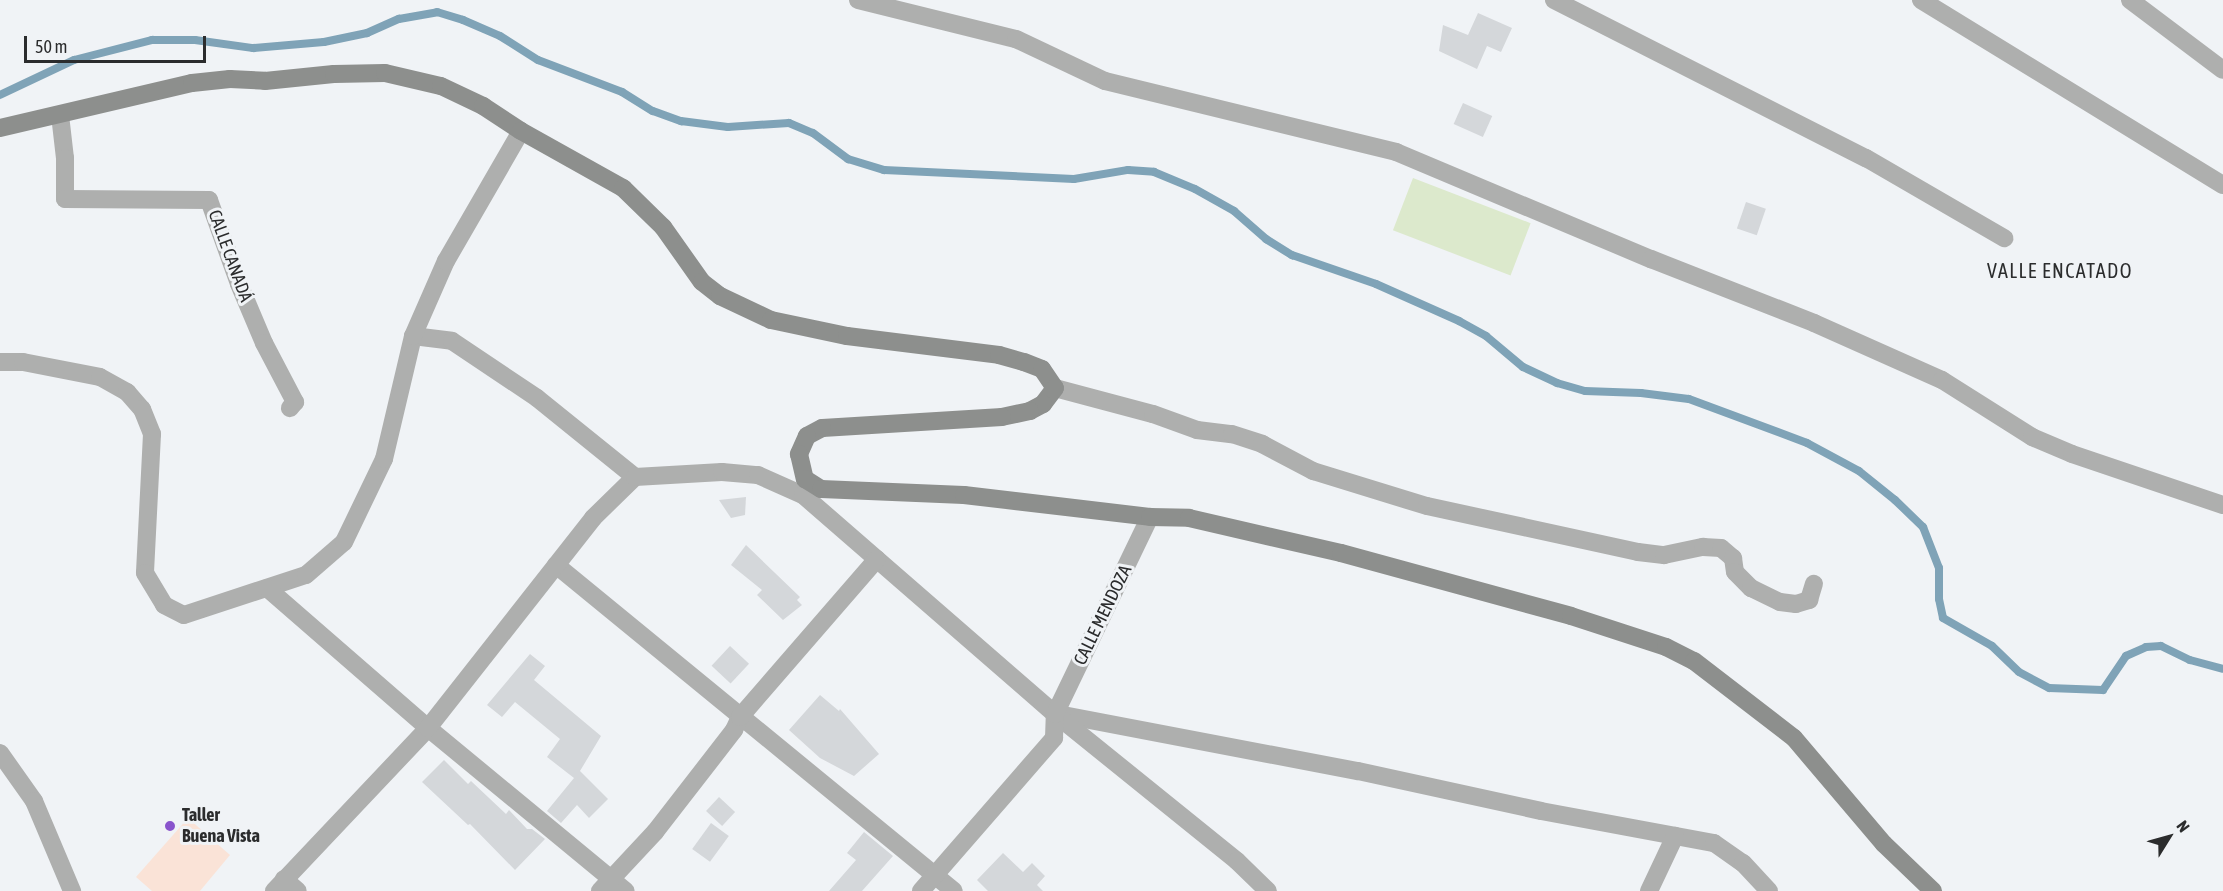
<!DOCTYPE html>
<meta charset="utf-8">
<style>
body{margin:0}
#map{position:relative;width:2223px;height:891px;overflow:hidden;background:#f0f3f6;font-family:"Asap Condensed",sans-serif}
div>[style]{position:absolute}
.education>*{inset:0;background:#fae3d7}
.green>*{inset:0;background:#dce9cc;transform-origin:0 0}
.stream>*{height:8px;margin:-4px;padding:0 4px;transform-origin:4px;border-radius:4px;background:#7fa3b7}
.building>*{inset:0;background:#d4d7da;transform-origin:0 0}
.street>*{height:18px;margin:-9px;padding:0 9px;transform-origin:9px;border-radius:9px;background:#aeafae}
.secondary>*{height:18px;margin:-9px;padding:0 9px;transform-origin:9px;border-radius:9px;background:#8d8f8d}
.dots>*{width:16px;height:16px;translate:-50% -50%;box-sizing:border-box;border:3px solid #f0f3f6;border-radius:50%}
span{translate:-50% -50%;white-space:nowrap;text-align:center;line-height:1.15;-webkit-text-stroke:6px #f0f3f6;paint-order:stroke}
.street-label{font-size:18px;color:#2b2c2d}
.poi-label{font-size:18px;color:#2b2c2d;font-weight:700}
.left{translate:0 -50%;text-align:left}
.neighbourhood-label{font-size:20px;color:#2b2c2d;letter-spacing:1.5px}
.north{position:absolute;left:2139px;top:807px;width:60px;height:60px;-webkit-text-stroke:4px #f0f3f6;paint-order:stroke;rotate:53deg;font-size:16px;font-weight:700;line-height:24px;text-align:center;color:#2b2c2d}
.north::after{content:'';display:block;margin:auto;width:21px;height:27px;background:#2b2c2d;clip-path:polygon(50% 0,100% 100%,50% 72%,0 100%)}
.scale{position:absolute;left:24px;top:36px;width:182px;height:27px;box-sizing:border-box;border:3px solid #2b2c2d;border-top:0;padding-left:8px;font-size:18px;line-height:21px;white-space:nowrap;color:#2b2c2d;-webkit-text-stroke:4px #f0f3f6;paint-order:stroke}
</style>
<div id="map">
<div class="education">
<div style="clip-path:polygon(188px 818px,230px 855px,200px 891px,152px 891px,136px 877px)"></div>
</div>
<div class="green">
<div style="left:1413px;top:178px;width:126px;height:56px;rotate:21deg"></div>
</div>
<div class="stream">
<div style="left:0;top:95px;width:82px;rotate:-25.3deg"></div>
<div style="left:74px;top:60px;width:81px;rotate:-14.4deg"></div>
<div style="left:152px;top:40px;width:43px"></div>
<div style="left:195px;top:40px;width:59px;rotate:7.9deg"></div>
<div style="left:253px;top:48px;width:71px;rotate:-4.8deg"></div>
<div style="left:324px;top:42px;width:44px;rotate:-11.8deg"></div>
<div style="left:367px;top:33px;width:35px;rotate:-24deg"></div>
<div style="left:399px;top:19px;width:39px;rotate:-10deg"></div>
<div style="left:437px;top:12px;width:27px;rotate:17deg"></div>
<div style="left:463px;top:20px;width:40px;rotate:23.4deg"></div>
<div style="left:500px;top:36px;width:45px;rotate:32.3deg"></div>
<div style="left:538px;top:60px;width:90px;rotate:20.9deg"></div>
<div style="left:622px;top:92px;width:36px;rotate:32deg"></div>
<div style="left:653px;top:111px;width:30px;rotate:20deg"></div>
<div style="left:681px;top:121px;width:47px;rotate:7.3deg"></div>
<div style="left:728px;top:127px;width:61px;rotate:-3.8deg"></div>
<div style="left:789px;top:123px;width:26px;rotate:23deg"></div>
<div style="left:813px;top:133px;width:44px;rotate:36.6deg"></div>
<div style="left:848px;top:159px;width:38px;rotate:17deg"></div>
<div style="left:884px;top:170px;width:190px;rotate:2.7deg"></div>
<div style="left:1074px;top:179px;width:55px;rotate:-9.5deg"></div>
<div style="left:1128px;top:170px;width:26px;rotate:4deg"></div>
<div style="left:1154px;top:172px;width:44px;rotate:22.5deg"></div>
<div style="left:1195px;top:189px;width:45px;rotate:29.4deg"></div>
<div style="left:1234px;top:211px;width:43px;rotate:41.2deg"></div>
<div style="left:1266px;top:239px;width:31px;rotate:32deg"></div>
<div style="left:1292px;top:255px;width:89px;rotate:19deg"></div>
<div style="left:1376px;top:284px;width:91px;rotate:24deg"></div>
<div style="left:1459px;top:321px;width:31px;rotate:29deg"></div>
<div style="left:1486px;top:336px;width:48px;rotate:40deg"></div>
<div style="left:1523px;top:367px;width:38px;rotate:25deg"></div>
<div style="left:1557px;top:383px;width:29px;rotate:16deg"></div>
<div style="left:1585px;top:391px;width:56px;rotate:2deg"></div>
<div style="left:1641px;top:393px;width:48px;rotate:7.1deg"></div>
<div style="left:1689px;top:399px;width:126px;rotate:20.4deg"></div>
<div style="left:1807px;top:443px;width:59px;rotate:28.3deg"></div>
<div style="left:1859px;top:471px;width:46px;rotate:38.9deg"></div>
<div style="left:1895px;top:500px;width:39px;rotate:44deg"></div>
<div style="left:1923px;top:527px;width:44px;rotate:68.7deg"></div>
<div style="left:1939px;top:568px;width:31px;rotate:90deg"></div>
<div style="left:1939px;top:599px;width:19px;rotate:78deg"></div>
<div style="left:1943px;top:618px;width:56px;rotate:29.7deg"></div>
<div style="left:1992px;top:646px;width:37px;rotate:44deg"></div>
<div style="left:2019px;top:672px;width:34px;rotate:28deg"></div>
<div style="left:2049px;top:688px;width:54px;rotate:2.1deg"></div>
<div style="left:2103px;top:690px;width:41px;rotate:-55.9deg"></div>
<div style="left:2126px;top:656px;width:22px;rotate:-24deg"></div>
<div style="left:2146px;top:647px;width:15px;rotate:-4deg"></div>
<div style="left:2161px;top:646px;width:32px;rotate:26deg"></div>
<div style="left:2190px;top:660px;width:34px;rotate:15deg"></div>
</div>
<div class="building">
<div style="clip-path:polygon(1478px 13px,1512px 28px,1501px 52px,1487px 46px,1477px 69px,1439px 51px,1443px 25px,1468px 35px)"></div>
<div style="left:1463px;top:103px;width:32px;height:23px;rotate:24deg"></div>
<div style="left:1746px;top:202px;width:21px;height:28px;rotate:19deg"></div>
<div style="clip-path:polygon(746px 497px,745px 515px,731px 518px,719px 500px)"></div>
<div style="clip-path:polygon(746px 545px,800px 597px,797px 600px,802px 605px,783px 620px,757px 595px,762px 590px,731px 565px)"></div>
<div style="left:730px;top:646px;width:26px;height:27px;rotate:43deg"></div>
<div style="clip-path:polygon(530px 654px,545px 666px,534px 680px,601px 736px,580px 771px,608px 799px,589px 818px,577px 805px,561px 823px,547px 811px,574px 778px,547px 757px,560px 739px,515px 702px,502px 717px,487px 705px)"></div>
<div style="clip-path:polygon(820px 695px,839px 711px,840px 709px,879px 754px,854px 776px,820px 758px,789px 730px)"></div>
<div style="clip-path:polygon(444px 760px,468px 784px,471px 781px,506px 814px,509px 810px,527px 829px,532px 829px,545px 839px,515px 870px,470px 824px,468px 825px,422px 782px)"></div>
<div style="left:719px;top:797px;width:22px;height:19px;rotate:43deg"></div>
<div style="left:711px;top:823px;width:22px;height:32px;rotate:36deg"></div>
<div style="clip-path:polygon(864px 832px,893px 856px,862px 891px,829px 891px,856px 860px,847px 853px)"></div>
<div style="clip-path:polygon(1003px 853px,1023px 872px,1032px 863px,1045px 876px,1037px 885px,1043px 891px,988px 891px,977px 880px)"></div>
</div>
<div class="street">
<div style="left:858px;top:0;width:163px;rotate:13.9deg"></div>
<div style="left:1016px;top:39px;width:98px;rotate:25.3deg"></div>
<div style="left:1105px;top:81px;width:300px;rotate:13.7deg"></div>
<div style="left:1396px;top:152px;width:277px;rotate:22.8deg"></div>
<div style="left:1651px;top:259px;width:175px;rotate:21.4deg"></div>
<div style="left:1814px;top:323px;width:140px;rotate:24deg"></div>
<div style="left:1942px;top:380px;width:107px;rotate:32.3deg"></div>
<div style="left:2032px;top:437px;width:43px;rotate:23deg"></div>
<div style="left:2072px;top:454px;width:159px;rotate:18.7deg"></div>
<div style="left:1554px;top:0;width:350px;rotate:26.9deg"></div>
<div style="left:1866px;top:158px;width:160px;rotate:30.1deg"></div>
<div style="left:1921px;top:0;width:354px;rotate:31.5deg"></div>
<div style="left:2130px;top:0;width:116px;rotate:37deg"></div>
<div style="left:60px;top:115px;width:43px;rotate:83.4deg"></div>
<div style="left:65px;top:158px;width:41px;rotate:90deg"></div>
<div style="left:65px;top:199px;width:144px;rotate:0.4deg"></div>
<div style="left:209px;top:200px;width:89px;rotate:70.3deg"></div>
<div style="left:239px;top:284px;width:64px;rotate:67deg"></div>
<div style="left:264px;top:343px;width:67px;rotate:62.3deg"></div>
<div style="left:295px;top:402px;width:8px;rotate:130deg"></div>
<div style="left:413px;top:336px;width:39px;rotate:7deg"></div>
<div style="left:452px;top:341px;width:102px;rotate:33.8deg"></div>
<div style="left:537px;top:398px;width:126px;rotate:38.9deg"></div>
<div style="left:0;top:362px;width:23px"></div>
<div style="left:23px;top:362px;width:78px;rotate:11deg"></div>
<div style="left:100px;top:377px;width:31px;rotate:29deg"></div>
<div style="left:127px;top:392px;width:23px;rotate:49deg"></div>
<div style="left:142px;top:409px;width:27px;rotate:68deg"></div>
<div style="left:152px;top:434px;width:139px;rotate:92.9deg"></div>
<div style="left:145px;top:573px;width:37px;rotate:59deg"></div>
<div style="left:164px;top:605px;width:22px;rotate:27deg"></div>
<div style="left:184px;top:615px;width:128px;rotate:-18.2deg"></div>
<div style="left:306px;top:575px;width:50px;rotate:-41deg"></div>
<div style="left:344px;top:542px;width:92px;rotate:-64.3deg"></div>
<div style="left:384px;top:459px;width:126px;rotate:-76.7deg"></div>
<div style="left:413px;top:336px;width:82px;rotate:-66.3deg"></div>
<div style="left:446px;top:261px;width:150px;rotate:-60deg"></div>
<div style="left:1055px;top:388px;width:101px;rotate:14.9deg"></div>
<div style="left:1153px;top:414px;width:47px;rotate:20deg"></div>
<div style="left:1197px;top:430px;width:35px;rotate:7deg"></div>
<div style="left:1232px;top:434px;width:32px;rotate:18deg"></div>
<div style="left:1262px;top:444px;width:58px;rotate:27.9deg"></div>
<div style="left:1313px;top:471px;width:119px;rotate:17.1deg"></div>
<div style="left:1427px;top:506px;width:216px;rotate:12.3deg"></div>
<div style="left:1638px;top:552px;width:26px;rotate:7deg"></div>
<div style="left:1664px;top:555px;width:40px;rotate:-12deg"></div>
<div style="left:1703px;top:547px;width:18px;rotate:3deg"></div>
<div style="left:1721px;top:548px;width:16px;rotate:40deg"></div>
<div style="left:1733px;top:558px;width:14px;rotate:82deg"></div>
<div style="left:1735px;top:572px;width:23px;rotate:45deg"></div>
<div style="left:1751px;top:588px;width:32px;rotate:26deg"></div>
<div style="left:1780px;top:602px;width:16px;rotate:7deg"></div>
<div style="left:1796px;top:604px;width:14px;rotate:-17deg"></div>
<div style="left:1809px;top:600px;width:17px;rotate:-73deg"></div>
<div style="left:556px;top:565px;width:514px;rotate:39.32deg"></div>
<div style="left:267px;top:588px;width:213px;rotate:41deg"></div>
<div style="left:428px;top:728px;width:256px;rotate:39.5deg"></div>
<div style="left:1058px;top:714px;width:305px;rotate:10.8deg"></div>
<div style="left:1358px;top:771px;width:187px;rotate:12.3deg"></div>
<div style="left:1541px;top:811px;width:176px;rotate:10.5deg"></div>
<div style="left:1714px;top:843px;width:35px;rotate:35deg"></div>
<div style="left:1743px;top:863px;width:38px;rotate:47deg"></div>
<div style="left:0;top:753px;width:59px;rotate:54.7deg"></div>
<div style="left:34px;top:801px;width:98px;rotate:67.1deg"></div>
<div style="left:284px;top:879px;width:18px;rotate:41deg"></div>
<div style="left:274px;top:891px;width:224px;rotate:-46.6deg"></div>
<div style="left:428px;top:728px;width:267px;rotate:-51.8deg"></div>
<div style="left:593px;top:518px;width:59px;rotate:-44.3deg"></div>
<div style="left:635px;top:477px;width:87px;rotate:-3.3deg"></div>
<div style="left:722px;top:472px;width:36px;rotate:5deg"></div>
<div style="left:758px;top:475px;width:49px;rotate:24deg"></div>
<div style="left:803px;top:495px;width:334px;rotate:41deg"></div>
<div style="left:1055px;top:714px;width:234px;rotate:38.9deg"></div>
<div style="left:1237px;top:861px;width:43px;rotate:44.1deg"></div>
<div style="left:600px;top:891px;width:81px;rotate:-47deg"></div>
<div style="left:655px;top:832px;width:129px;rotate:-52.2deg"></div>
<div style="left:734px;top:730px;width:14px;rotate:-65deg"></div>
<div style="left:740px;top:717px;width:209px;rotate:-49.1deg"></div>
<div style="left:921px;top:891px;width:203px;rotate:-49deg"></div>
<div style="left:1054px;top:738px;width:24px;rotate:-88deg"></div>
<div style="left:1055px;top:714px;width:219px;rotate:-64.3deg"></div>
<div style="left:1649px;top:891px;width:61px;rotate:-64.7deg"></div>
</div>
<div class="secondary">
<div style="left:0;top:128px;width:197px;rotate:-13.2deg"></div>
<div style="left:192px;top:83px;width:38px;rotate:-6deg"></div>
<div style="left:230px;top:79px;width:35px;rotate:3deg"></div>
<div style="left:265px;top:81px;width:69px;rotate:-5.8deg"></div>
<div style="left:334px;top:74px;width:51px;rotate:-1.1deg"></div>
<div style="left:385px;top:73px;width:57px;rotate:13.1deg"></div>
<div style="left:441px;top:86px;width:47px;rotate:25.5deg"></div>
<div style="left:483px;top:106px;width:45px;rotate:33.3deg"></div>
<div style="left:521px;top:131px;width:117px;rotate:29.2deg"></div>
<div style="left:623px;top:188px;width:56px;rotate:44.3deg"></div>
<div style="left:663px;top:227px;width:67px;rotate:54.7deg"></div>
<div style="left:702px;top:282px;width:23px;rotate:38deg"></div>
<div style="left:720px;top:296px;width:56px;rotate:25.2deg"></div>
<div style="left:771px;top:320px;width:78px;rotate:11.9deg"></div>
<div style="left:847px;top:336px;width:153px;rotate:7.1deg"></div>
<div style="left:999px;top:355px;width:26px;rotate:16deg"></div>
<div style="left:1024px;top:362px;width:19px;rotate:21deg"></div>
<div style="left:1042px;top:369px;width:23px;rotate:56deg"></div>
<div style="left:1055px;top:388px;width:20px;rotate:127deg"></div>
<div style="left:1043px;top:404px;width:15px;rotate:152deg"></div>
<div style="left:1030px;top:411px;width:29px;rotate:168deg"></div>
<div style="left:1002px;top:417px;width:180px;rotate:176.5deg"></div>
<div style="left:822px;top:428px;width:17px;rotate:152deg"></div>
<div style="left:807px;top:436px;width:20px;rotate:114deg"></div>
<div style="left:799px;top:454px;width:26px;rotate:77deg"></div>
<div style="left:805px;top:479px;width:19px;rotate:32deg"></div>
<div style="left:821px;top:489px;width:143px;rotate:2.4deg"></div>
<div style="left:964px;top:495px;width:187px;rotate:6.7deg"></div>
<div style="left:1150px;top:517px;width:39px;rotate:1deg"></div>
<div style="left:1189px;top:518px;width:156px;rotate:13deg"></div>
<div style="left:1341px;top:553px;width:238px;rotate:15.3deg"></div>
<div style="left:1571px;top:616px;width:100px;rotate:18.1deg"></div>
<div style="left:1666px;top:647px;width:31px;rotate:27deg"></div>
<div style="left:1694px;top:661px;width:126px;rotate:37.6deg"></div>
<div style="left:1794px;top:738px;width:139px;rotate:49.7deg"></div>
<div style="left:1884px;top:844px;width:68px;rotate:43.8deg"></div>
</div>
<div class="dots">
<div style="left:170px;top:826px;background:#8954cc"></div>
</div>
<div class="street-label">
<span style="left:230px;top:256px;rotate:70deg">CALLE CANADÁ</span>
<span style="left:1103px;top:615px;rotate:-64deg">CALLE MENDOZA</span>
</div>
<div class="poi-label">
<span class="left" style="left:182px;top:826px">Taller<br>Buena Vista</span>
</div>
<div class="neighbourhood-label">
<span style="left:2060px;top:270px">VALLE ENCATADO</span>
</div>
<div class="north">N</div>
<div class="scale">50 m</div>
</div>
